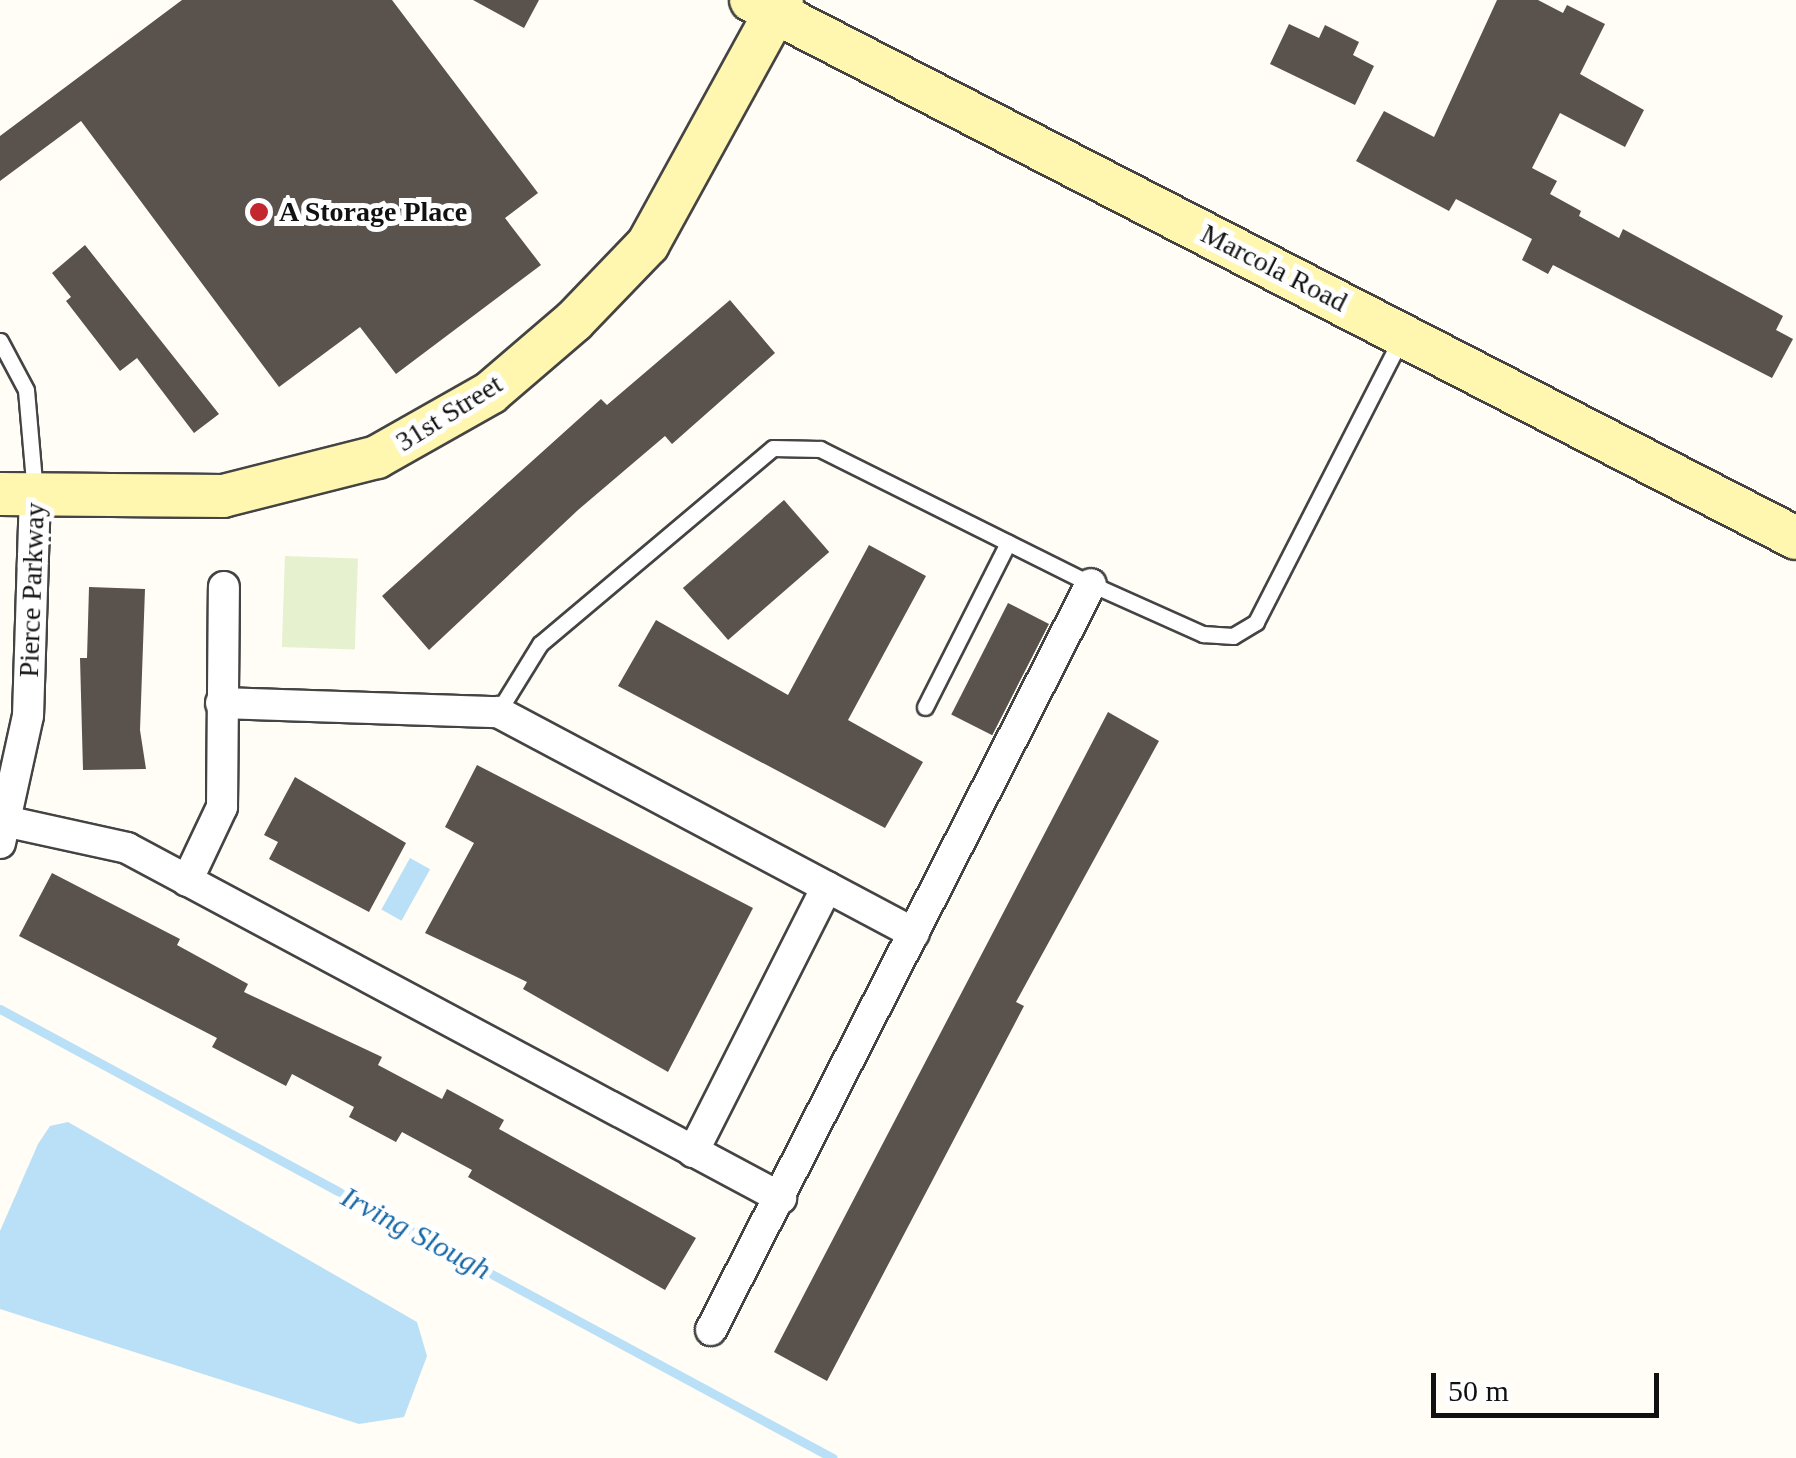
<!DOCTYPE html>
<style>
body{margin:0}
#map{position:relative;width:1796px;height:1458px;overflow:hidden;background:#fffdf5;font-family:"Times New Roman",serif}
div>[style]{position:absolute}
.pitch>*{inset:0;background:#e6f2cf;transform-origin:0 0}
.water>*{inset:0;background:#b9e0f7;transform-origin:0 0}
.stream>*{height:9px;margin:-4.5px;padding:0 4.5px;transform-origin:4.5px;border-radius:4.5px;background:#b9e0f7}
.building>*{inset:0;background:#5a524d;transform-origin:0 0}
.roads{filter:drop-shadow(2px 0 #444) drop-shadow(-2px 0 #444) drop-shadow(0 2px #444) drop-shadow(0 -2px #444)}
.lane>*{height:15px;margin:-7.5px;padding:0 7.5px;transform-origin:7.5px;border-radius:7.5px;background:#fff}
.street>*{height:30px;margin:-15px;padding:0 15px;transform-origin:15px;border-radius:15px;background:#fff}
.secondary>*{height:42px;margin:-21px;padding:0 21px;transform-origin:21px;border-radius:21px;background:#fff6b0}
.dots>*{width:28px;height:28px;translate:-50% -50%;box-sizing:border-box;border:5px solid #fff;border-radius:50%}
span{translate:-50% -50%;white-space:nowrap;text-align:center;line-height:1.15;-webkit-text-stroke:10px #fff;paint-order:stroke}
.poi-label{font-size:28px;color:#111;font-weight:700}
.left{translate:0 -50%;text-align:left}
.street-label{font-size:28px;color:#111}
.water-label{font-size:30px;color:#1768a6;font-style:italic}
.scale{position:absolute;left:1431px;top:1373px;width:228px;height:45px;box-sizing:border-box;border:5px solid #111;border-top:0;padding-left:12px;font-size:30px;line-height:35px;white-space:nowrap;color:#111;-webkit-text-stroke:8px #fff;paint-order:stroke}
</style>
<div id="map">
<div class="pitch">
<div style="left:285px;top:556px;width:73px;height:91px;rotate:2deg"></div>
</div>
<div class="water">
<div style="left:410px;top:858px;width:23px;height:59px;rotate:29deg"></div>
<div style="clip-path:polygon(68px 1122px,417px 1322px,427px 1356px,404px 1417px,359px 1424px,0 1309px,0 1231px,38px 1144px,50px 1126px)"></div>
</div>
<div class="stream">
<div style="left:0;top:1009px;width:946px;rotate:28.33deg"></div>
</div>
<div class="building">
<div style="clip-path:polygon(182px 0,392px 0,538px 193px,505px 218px,541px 265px,396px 374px,360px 327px,279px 387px,81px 121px,0 181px,0 136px)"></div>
<div style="clip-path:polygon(473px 0,539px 0,524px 28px)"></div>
<div style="clip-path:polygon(1497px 0,1538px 0,1563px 13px,1567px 5px,1605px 24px,1580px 74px,1644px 110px,1625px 147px,1560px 113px,1532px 168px,1557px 181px,1550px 194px,1581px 211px,1579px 216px,1619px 238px,1623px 229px,1783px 316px,1776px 330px,1793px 339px,1772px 378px,1553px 265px,1548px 274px,1522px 260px,1532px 239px,1456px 199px,1449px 211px,1356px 161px,1384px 111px,1434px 137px)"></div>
<div style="clip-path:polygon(1289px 24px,1319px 38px,1325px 25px,1359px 42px,1353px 55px,1374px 66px,1355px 105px,1270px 64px)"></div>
<div style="clip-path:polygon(85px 245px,219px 414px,194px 433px,137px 358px,120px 371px,66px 301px,71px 297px,52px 273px)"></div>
<div style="clip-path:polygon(730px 300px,775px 353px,672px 444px,665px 436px,578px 510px,429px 650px,382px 596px,601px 399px,607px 405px)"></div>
<div style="left:784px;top:500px;width:69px;height:134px;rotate:49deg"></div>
<div style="clip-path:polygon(869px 545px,926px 576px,848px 720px,923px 762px,885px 828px,618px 686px,656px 620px,788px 695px)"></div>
<div style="clip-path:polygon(89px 587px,145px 589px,140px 730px,146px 769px,83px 770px,80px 658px,87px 658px)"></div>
<div style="left:1008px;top:603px;width:46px;height:125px;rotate:27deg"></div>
<div style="clip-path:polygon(1108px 712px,1159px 741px,1016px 1002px,1024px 1006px,827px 1381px,774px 1352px)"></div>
<div style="clip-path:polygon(477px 765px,753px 908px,668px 1072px,523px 989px,527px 982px,425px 933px,474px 843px,445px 827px)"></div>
<div style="clip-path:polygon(295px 777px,406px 843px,369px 912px,269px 859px,278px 842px,264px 835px)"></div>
<div style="clip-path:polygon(52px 873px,180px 939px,177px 945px,248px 984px,244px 992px,382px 1057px,378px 1065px,442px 1099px,447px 1089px,504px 1120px,499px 1129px,696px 1238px,665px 1290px,468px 1177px,472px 1170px,402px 1132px,396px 1142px,349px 1117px,354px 1107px,292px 1074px,286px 1086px,212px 1047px,217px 1038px,19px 936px)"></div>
</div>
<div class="roads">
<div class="lane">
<div style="left:0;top:341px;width:55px;rotate:62deg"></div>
<div style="left:26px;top:390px;width:102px;rotate:85deg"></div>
<div style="left:925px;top:707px;width:184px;rotate:-63.2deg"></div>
<div style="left:498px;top:712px;width:80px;rotate:-58.3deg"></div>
<div style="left:540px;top:644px;width:304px;rotate:-40.1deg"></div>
<div style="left:773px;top:448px;width:47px;rotate:1.2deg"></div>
<div style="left:820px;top:449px;width:303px;rotate:26.5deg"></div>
<div style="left:1091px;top:584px;width:123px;rotate:24.1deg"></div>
<div style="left:1203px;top:634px;width:30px;rotate:4deg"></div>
<div style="left:1233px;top:636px;width:27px;rotate:-31deg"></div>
<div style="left:1256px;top:622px;width:317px;rotate:-62.9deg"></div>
</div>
<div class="street">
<div style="left:221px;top:703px;width:277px;rotate:1.9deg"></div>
<div style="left:498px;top:712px;width:471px;rotate:28deg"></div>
<div style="left:0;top:820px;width:130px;rotate:12.4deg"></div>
<div style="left:127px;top:848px;width:742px;rotate:28.15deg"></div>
<div style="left:0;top:843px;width:130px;rotate:-77.6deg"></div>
<div style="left:28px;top:716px;width:220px;rotate:-88.2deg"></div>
<div style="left:187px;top:881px;width:82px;rotate:-64.7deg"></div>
<div style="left:222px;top:807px;width:220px;rotate:-89.5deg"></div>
<div style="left:693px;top:1152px;width:297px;rotate:-63.2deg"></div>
<div style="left:711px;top:1330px;width:837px;rotate:-63.01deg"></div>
</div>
<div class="secondary">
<div style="left:751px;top:0;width:1175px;rotate:27.24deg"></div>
<div style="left:0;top:494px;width:223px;rotate:0.5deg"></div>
<div style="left:223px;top:496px;width:159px;rotate:-14.2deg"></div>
<div style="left:377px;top:457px;width:130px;rotate:-29.5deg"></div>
<div style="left:490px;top:393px;width:111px;rotate:-40.6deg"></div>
<div style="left:574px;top:321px;width:107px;rotate:-46.1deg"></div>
<div style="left:648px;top:244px;width:278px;rotate:-61.2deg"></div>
</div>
</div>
<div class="dots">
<div style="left:259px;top:212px;background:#c4262e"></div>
</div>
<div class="poi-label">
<span class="left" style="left:279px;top:212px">A Storage Place</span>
</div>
<div class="street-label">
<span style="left:1274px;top:268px;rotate:27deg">Marcola Road</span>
<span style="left:449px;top:413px;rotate:-32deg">31st Street</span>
<span style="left:32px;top:590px;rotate:-88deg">Pierce Parkway</span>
</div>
<div class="water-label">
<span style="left:416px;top:1233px;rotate:28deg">Irving Slough</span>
</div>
<div class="scale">50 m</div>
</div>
